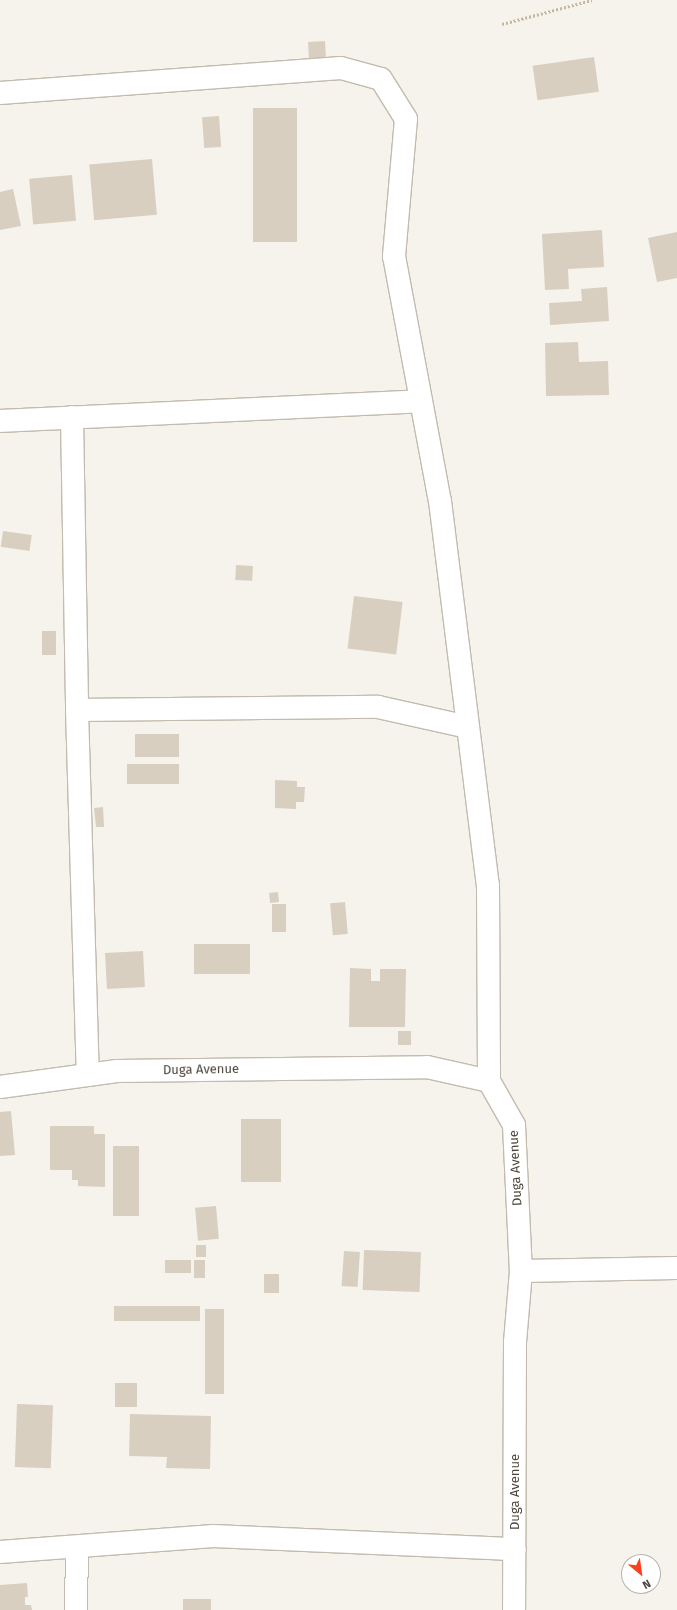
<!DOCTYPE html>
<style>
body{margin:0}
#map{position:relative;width:677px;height:1610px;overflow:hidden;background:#f6f3ec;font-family:"Fira Sans",sans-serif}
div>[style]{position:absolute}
.building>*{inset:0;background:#d8cfc1;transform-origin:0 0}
.path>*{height:2.5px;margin-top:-1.25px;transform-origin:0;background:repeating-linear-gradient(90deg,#c4b79f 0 2px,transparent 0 4px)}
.roads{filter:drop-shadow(1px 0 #c2bbae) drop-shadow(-1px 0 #c2bbae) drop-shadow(0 1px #c2bbae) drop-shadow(0 -1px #c2bbae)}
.street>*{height:22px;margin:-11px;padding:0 11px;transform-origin:11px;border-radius:11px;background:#fff}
span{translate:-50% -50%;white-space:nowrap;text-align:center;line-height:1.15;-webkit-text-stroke:4px #fff;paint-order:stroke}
.street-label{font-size:13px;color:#4b4439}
.north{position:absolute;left:621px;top:1554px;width:40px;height:40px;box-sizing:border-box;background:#fff;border:1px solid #b7b4b0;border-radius:50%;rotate:151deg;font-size:11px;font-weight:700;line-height:16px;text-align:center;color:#4b4439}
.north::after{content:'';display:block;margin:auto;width:14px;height:18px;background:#fc3f1d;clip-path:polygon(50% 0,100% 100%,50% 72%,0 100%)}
</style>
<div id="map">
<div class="building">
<div style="left:325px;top:41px;width:19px;height:17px;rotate:87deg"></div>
<div style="left:594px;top:57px;width:35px;height:62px;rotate:82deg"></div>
<div style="left:253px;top:108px;width:44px;height:134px"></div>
<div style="left:219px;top:116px;width:31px;height:17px;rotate:86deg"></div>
<div style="left:152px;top:159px;width:56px;height:63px;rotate:85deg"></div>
<div style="left:72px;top:175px;width:46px;height:43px;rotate:85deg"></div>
<div style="clip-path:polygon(13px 189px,21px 226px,0 230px,0 192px)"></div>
<div style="clip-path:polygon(602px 230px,604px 267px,568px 269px,569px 289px,545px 290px,542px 234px)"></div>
<div style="clip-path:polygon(677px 232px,677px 278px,657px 282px,648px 238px)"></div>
<div style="clip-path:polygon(607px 287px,609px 321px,550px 325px,549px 303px,582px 301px,581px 289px)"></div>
<div style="clip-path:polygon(578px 342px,579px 362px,608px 361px,609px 395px,546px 396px,545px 343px)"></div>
<div style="left:3px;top:531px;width:29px;height:16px;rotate:8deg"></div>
<div style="left:236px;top:565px;width:17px;height:15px;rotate:3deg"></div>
<div style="left:354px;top:596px;width:49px;height:53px;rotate:7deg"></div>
<div style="left:42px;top:631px;width:14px;height:24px"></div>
<div style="left:135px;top:734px;width:44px;height:23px"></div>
<div style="left:127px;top:764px;width:52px;height:20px"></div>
<div style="clip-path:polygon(275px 780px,297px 781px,297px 787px,305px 787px,304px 802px,296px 802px,296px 809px,275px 808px)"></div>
<div style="clip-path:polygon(103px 807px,104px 827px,96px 827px,94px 808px)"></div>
<div style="left:278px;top:892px;width:10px;height:9px;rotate:84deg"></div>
<div style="left:345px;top:902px;width:32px;height:15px;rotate:85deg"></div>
<div style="left:272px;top:904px;width:14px;height:28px"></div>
<div style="left:194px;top:944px;width:56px;height:30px"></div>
<div style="left:143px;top:951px;width:36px;height:38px;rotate:87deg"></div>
<div style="clip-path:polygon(350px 968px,371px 969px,371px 981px,380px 981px,380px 969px,406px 969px,405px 1027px,349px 1027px)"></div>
<div style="left:398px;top:1031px;width:13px;height:14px"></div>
<div style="clip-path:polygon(11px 1111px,15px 1155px,0 1156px,0 1112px)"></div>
<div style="left:241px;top:1119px;width:40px;height:63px"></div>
<div style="clip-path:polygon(50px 1126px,94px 1126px,94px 1134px,105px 1134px,105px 1187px,78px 1186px,78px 1180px,72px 1180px,72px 1170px,50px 1170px)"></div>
<div style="left:139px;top:1146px;width:70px;height:26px;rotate:90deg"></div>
<div style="left:216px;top:1206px;width:33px;height:21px;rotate:85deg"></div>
<div style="left:196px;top:1245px;width:10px;height:12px"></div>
<div style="left:364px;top:1250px;width:57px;height:40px;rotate:2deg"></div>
<div style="left:344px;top:1251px;width:16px;height:35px;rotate:4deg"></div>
<div style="left:165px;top:1260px;width:26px;height:13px"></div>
<div style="left:205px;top:1260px;width:18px;height:11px;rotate:90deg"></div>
<div style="left:264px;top:1274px;width:15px;height:19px"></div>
<div style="left:200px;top:1306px;width:15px;height:86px;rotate:90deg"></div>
<div style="left:205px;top:1309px;width:19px;height:85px"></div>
<div style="left:115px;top:1383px;width:22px;height:24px"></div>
<div style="left:17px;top:1404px;width:36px;height:63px;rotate:2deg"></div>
<div style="clip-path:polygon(130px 1414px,211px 1416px,210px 1469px,166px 1468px,167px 1457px,129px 1456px)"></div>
<div style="clip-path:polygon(27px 1583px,28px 1597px,25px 1597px,25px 1605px,31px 1605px,32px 1610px,0 1610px,0 1585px)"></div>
<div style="left:183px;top:1599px;width:28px;height:11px"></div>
</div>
<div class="path">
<div style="left:502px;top:24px;width:93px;rotate:-14.9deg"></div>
</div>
<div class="roads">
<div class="street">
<div style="left:0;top:93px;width:342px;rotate:-4.2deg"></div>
<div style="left:341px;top:68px;width:41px;rotate:15.4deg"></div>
<div style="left:381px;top:79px;width:47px;rotate:58deg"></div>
<div style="left:406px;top:119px;width:138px;rotate:95deg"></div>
<div style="left:394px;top:256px;width:249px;rotate:79.4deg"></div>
<div style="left:440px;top:501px;width:387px;rotate:82.9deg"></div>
<div style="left:488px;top:885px;width:196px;rotate:89.7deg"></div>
<div style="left:72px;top:417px;width:293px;rotate:89deg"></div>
<div style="left:77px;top:710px;width:365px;rotate:88.3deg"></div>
<div style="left:0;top:421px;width:421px;rotate:-2.7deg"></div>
<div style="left:77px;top:710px;width:301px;rotate:-0.6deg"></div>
<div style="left:378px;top:707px;width:92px;rotate:12.5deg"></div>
<div style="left:0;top:1087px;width:118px;rotate:-7.8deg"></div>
<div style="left:117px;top:1071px;width:310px;rotate:-0.7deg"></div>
<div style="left:427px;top:1067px;width:64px;rotate:12.7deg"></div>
<div style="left:489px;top:1081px;width:51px;rotate:60.4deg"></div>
<div style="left:514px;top:1125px;width:146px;rotate:87.3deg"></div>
<div style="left:521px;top:1271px;width:71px;rotate:94.8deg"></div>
<div style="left:515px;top:1342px;width:268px;rotate:90.2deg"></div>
<div style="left:521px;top:1271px;width:156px;rotate:-1.1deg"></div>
<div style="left:0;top:1552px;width:214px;rotate:-4.3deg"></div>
<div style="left:213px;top:1536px;width:302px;rotate:2.5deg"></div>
<div style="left:76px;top:1610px;width:63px;rotate:-89.1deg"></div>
</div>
</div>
<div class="street-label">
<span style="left:201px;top:1070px;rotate:-1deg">Duga Avenue</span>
<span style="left:516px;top:1168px;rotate:-93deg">Duga Avenue</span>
<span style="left:515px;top:1492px;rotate:-90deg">Duga Avenue</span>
</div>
<div class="north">N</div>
</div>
